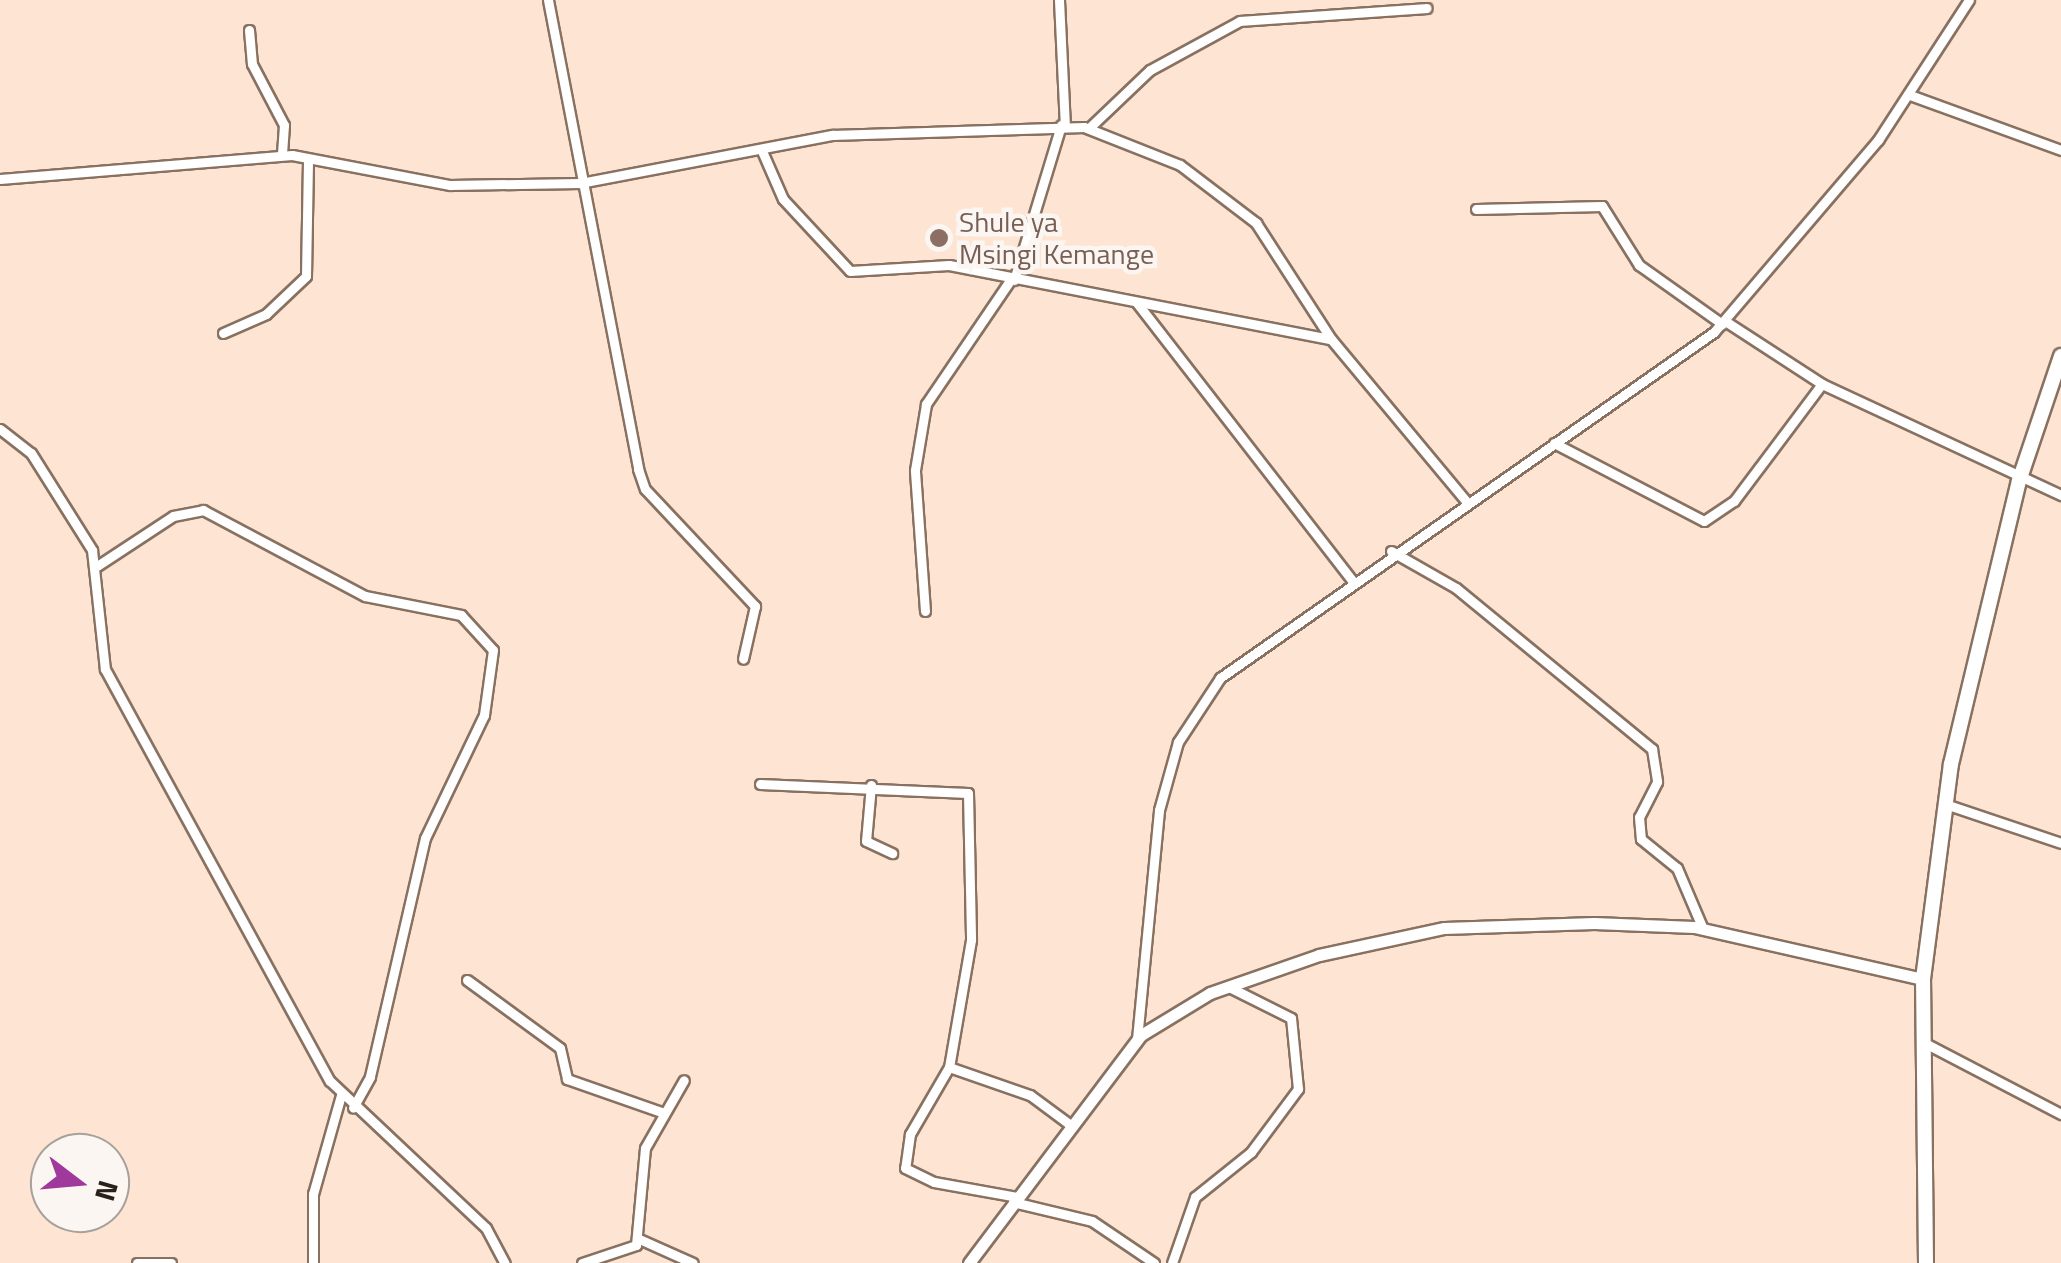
<!DOCTYPE html>
<style>
body{margin:0}
#map{position:relative;width:2061px;height:1263px;overflow:hidden;background:#fee4d2;font-family:"Titillium Web",sans-serif}
div>[style]{position:absolute}
.roads{filter:drop-shadow(2px 0 #887161) drop-shadow(-2px 0 #887161) drop-shadow(0 2px #887161) drop-shadow(0 -2px #887161)}
.minor>*{height:9px;margin:-4.5px;padding:0 4.5px;transform-origin:4.5px;border-radius:4.5px;background:#fff}
.major>*{height:11px;margin:-5.5px;padding:0 5.5px;transform-origin:5.5px;border-radius:5.5px;background:#fff}
.highway>*{height:14px;margin:-7px;padding:0 7px;transform-origin:7px;border-radius:7px;background:#fff}
.dots>*{width:28px;height:28px;translate:-50% -50%;box-sizing:border-box;border:5px solid #fbf6f2;border-radius:50%}
span{translate:-50% -50%;white-space:nowrap;text-align:center;line-height:1.15;-webkit-text-stroke:9px #fbf6f2;paint-order:stroke}
.education-label{font-size:28px;color:#785e54}
.left{translate:0 -50%;text-align:left}
.north{position:absolute;left:30px;top:1133px;width:100px;height:100px;box-sizing:border-box;background:#fbf6f2;border:2px solid #a7a09b;border-radius:50%;rotate:106deg;font-size:28px;font-weight:700;line-height:40px;text-align:center;color:#292019}
.north::after{content:'';display:block;margin:auto;width:35px;height:45px;background:#a0399c;clip-path:polygon(50% 0,100% 100%,50% 72%,0 100%)}
</style>
<div id="map">
<div class="roads">
<div class="minor">
<div style="left:548px;top:0;width:478px;rotate:79.1deg"></div>
<div style="left:638px;top:469px;width:21px;rotate:71deg"></div>
<div style="left:645px;top:489px;width:161px;rotate:46.8deg"></div>
<div style="left:755px;top:606px;width:54px;rotate:102.8deg"></div>
<div style="left:1059px;top:0;width:126px;rotate:87.3deg"></div>
<div style="left:249px;top:30px;width:34px;rotate:85deg"></div>
<div style="left:252px;top:64px;width:69px;rotate:62.3deg"></div>
<div style="left:284px;top:125px;width:30px;rotate:94deg"></div>
<div style="left:1910px;top:95px;width:161px;rotate:20deg"></div>
<div style="left:1089px;top:128px;width:84px;rotate:-43.6deg"></div>
<div style="left:1150px;top:70px;width:102px;rotate:-28.6deg"></div>
<div style="left:1240px;top:21px;width:187px;rotate:-4deg"></div>
<div style="left:762px;top:151px;width:52px;rotate:66.4deg"></div>
<div style="left:783px;top:199px;width:98px;rotate:47.1deg"></div>
<div style="left:850px;top:271px;width:99px;rotate:-3.5deg"></div>
<div style="left:949px;top:265px;width:389px;rotate:11deg"></div>
<div style="left:0;top:179px;width:293px;rotate:-4.7deg"></div>
<div style="left:292px;top:155px;width:161px;rotate:10.8deg"></div>
<div style="left:450px;top:185px;width:130px;rotate:-0.9deg"></div>
<div style="left:580px;top:183px;width:257px;rotate:-10.8deg"></div>
<div style="left:832px;top:135px;width:252px;rotate:-1.8deg"></div>
<div style="left:1084px;top:127px;width:103px;rotate:21.6deg"></div>
<div style="left:1180px;top:165px;width:96px;rotate:37.3deg"></div>
<div style="left:1256px;top:223px;width:138px;rotate:57.1deg"></div>
<div style="left:1331px;top:339px;width:211px;rotate:50.2deg"></div>
<div style="left:1476px;top:209px;width:126px;rotate:-1.4deg"></div>
<div style="left:1602px;top:206px;width:70px;rotate:57.9deg"></div>
<div style="left:1639px;top:265px;width:102px;rotate:35.4deg"></div>
<div style="left:1014px;top:280px;width:162px;rotate:-73.1deg"></div>
<div style="left:1137px;top:303px;width:352px;rotate:52.2deg"></div>
<div style="left:1725px;top:321px;width:116px;rotate:33deg"></div>
<div style="left:1822px;top:384px;width:264px;rotate:24.9deg"></div>
<div style="left:223px;top:333px;width:47px;rotate:-23.8deg"></div>
<div style="left:266px;top:314px;width:55px;rotate:-43.5deg"></div>
<div style="left:306px;top:276px;width:116px;rotate:-89deg"></div>
<div style="left:0;top:429px;width:39px;rotate:38deg"></div>
<div style="left:31px;top:453px;width:115px;rotate:57.8deg"></div>
<div style="left:92px;top:550px;width:120px;rotate:83.8deg"></div>
<div style="left:105px;top:669px;width:469px;rotate:61.4deg"></div>
<div style="left:330px;top:1081px;width:214px;rotate:43.3deg"></div>
<div style="left:486px;top:1228px;width:40px;rotate:62deg"></div>
<div style="left:1554px;top:443px;width:169px;rotate:27.5deg"></div>
<div style="left:1704px;top:521px;width:36px;rotate:-34deg"></div>
<div style="left:1734px;top:501px;width:146px;rotate:-53.1deg"></div>
<div style="left:1391px;top:551px;width:75px;rotate:29.6deg"></div>
<div style="left:1456px;top:588px;width:254px;rotate:39.4deg"></div>
<div style="left:1652px;top:749px;width:33px;rotate:81deg"></div>
<div style="left:1657px;top:782px;width:39px;rotate:117deg"></div>
<div style="left:1639px;top:817px;width:22px;rotate:85deg"></div>
<div style="left:1641px;top:839px;width:46px;rotate:38.9deg"></div>
<div style="left:1677px;top:868px;width:66px;rotate:66.9deg"></div>
<div style="left:97px;top:566px;width:91px;rotate:-33.3deg"></div>
<div style="left:173px;top:516px;width:31px;rotate:-11deg"></div>
<div style="left:203px;top:510px;width:183px;rotate:28deg"></div>
<div style="left:365px;top:596px;width:98px;rotate:11.2deg"></div>
<div style="left:461px;top:615px;width:47px;rotate:47.6deg"></div>
<div style="left:493px;top:650px;width:66px;rotate:97.9deg"></div>
<div style="left:484px;top:715px;width:136px;rotate:115.6deg"></div>
<div style="left:425px;top:838px;width:245px;rotate:103deg"></div>
<div style="left:370px;top:1077px;width:35px;rotate:119deg"></div>
<div style="left:925px;top:611px;width:141px;rotate:-94.1deg"></div>
<div style="left:915px;top:470px;width:67px;rotate:-80.5deg"></div>
<div style="left:926px;top:404px;width:151px;rotate:-55.8deg"></div>
<div style="left:760px;top:784px;width:208px;rotate:2.5deg"></div>
<div style="left:968px;top:793px;width:147px;rotate:88.8deg"></div>
<div style="left:971px;top:940px;width:129px;rotate:99.8deg"></div>
<div style="left:949px;top:1067px;width:86px;rotate:19.1deg"></div>
<div style="left:1030px;top:1095px;width:49px;rotate:36.6deg"></div>
<div style="left:871px;top:785px;width:56px;rotate:95.1deg"></div>
<div style="left:866px;top:841px;width:29px;rotate:25deg"></div>
<div style="left:1945px;top:804px;width:122px;rotate:18.6deg"></div>
<div style="left:467px;top:980px;width:115px;rotate:36.2deg"></div>
<div style="left:560px;top:1048px;width:32px;rotate:77deg"></div>
<div style="left:567px;top:1079px;width:103px;rotate:19.3deg"></div>
<div style="left:1137px;top:1039px;width:230px;rotate:-84.5deg"></div>
<div style="left:1159px;top:810px;width:71px;rotate:-74.4deg"></div>
<div style="left:1178px;top:742px;width:77px;rotate:-56.7deg"></div>
<div style="left:1220px;top:678px;width:603px;rotate:-35.01deg"></div>
<div style="left:1714px;top:332px;width:253px;rotate:-49.5deg"></div>
<div style="left:1878px;top:140px;width:167px;rotate:-57deg"></div>
<div style="left:1923px;top:1042px;width:156px;rotate:27.6deg"></div>
<div style="left:949px;top:1067px;width:78px;rotate:120.2deg"></div>
<div style="left:910px;top:1134px;width:34px;rotate:98deg"></div>
<div style="left:905px;top:1168px;width:32px;rotate:26deg"></div>
<div style="left:934px;top:1182px;width:84px;rotate:10.2deg"></div>
<div style="left:1013px;top:1202px;width:81px;rotate:13.5deg"></div>
<div style="left:1092px;top:1221px;width:75px;rotate:34.1deg"></div>
<div style="left:637px;top:1238px;width:61px;rotate:24.1deg"></div>
<div style="left:137px;top:1263px;width:34px"></div>
<div style="left:313px;top:1263px;width:69px;rotate:-90deg"></div>
<div style="left:313px;top:1194px;width:103px;rotate:-74.2deg"></div>
<div style="left:582px;top:1263px;width:57px;rotate:-18.4deg"></div>
<div style="left:636px;top:1245px;width:97px;rotate:-84.7deg"></div>
<div style="left:645px;top:1148px;width:78px;rotate:-60.2deg"></div>
<div style="left:1172px;top:1263px;width:70px;rotate:-70.8deg"></div>
<div style="left:1195px;top:1197px;width:72px;rotate:-38.8deg"></div>
<div style="left:1251px;top:1152px;width:79px;rotate:-53.3deg"></div>
<div style="left:1298px;top:1089px;width:71px;rotate:-95.6deg"></div>
<div style="left:1291px;top:1018px;width:69px;rotate:-153.4deg"></div>
</div>
<div class="major">
<div style="left:969px;top:1263px;width:286px;rotate:-53deg"></div>
<div style="left:1141px;top:1035px;width:81px;rotate:-31.3deg"></div>
<div style="left:1210px;top:993px;width:115px;rotate:-19.2deg"></div>
<div style="left:1319px;top:955px;width:128px;rotate:-12.2deg"></div>
<div style="left:1444px;top:928px;width:150px;rotate:-1.9deg"></div>
<div style="left:1594px;top:923px;width:100px;rotate:2.3deg"></div>
<div style="left:1694px;top:927px;width:235px;rotate:12.8deg"></div>
</div>
<div class="highway">
<div style="left:1926px;top:1263px;width:284px;rotate:-90.6deg"></div>
<div style="left:1923px;top:979px;width:217px;rotate:-82.6deg"></div>
<div style="left:1951px;top:764px;width:291px;rotate:-76.5deg"></div>
<div style="left:2019px;top:481px;width:132px;rotate:-71.4deg"></div>
</div>
</div>
<div class="dots">
<div style="left:939px;top:238px;background:#8d6e63"></div>
</div>
<div class="education-label">
<span class="left" style="left:959px;top:238px">Shule ya<br>Msingi Kemange</span>
</div>
<div class="north">N</div>
</div>
